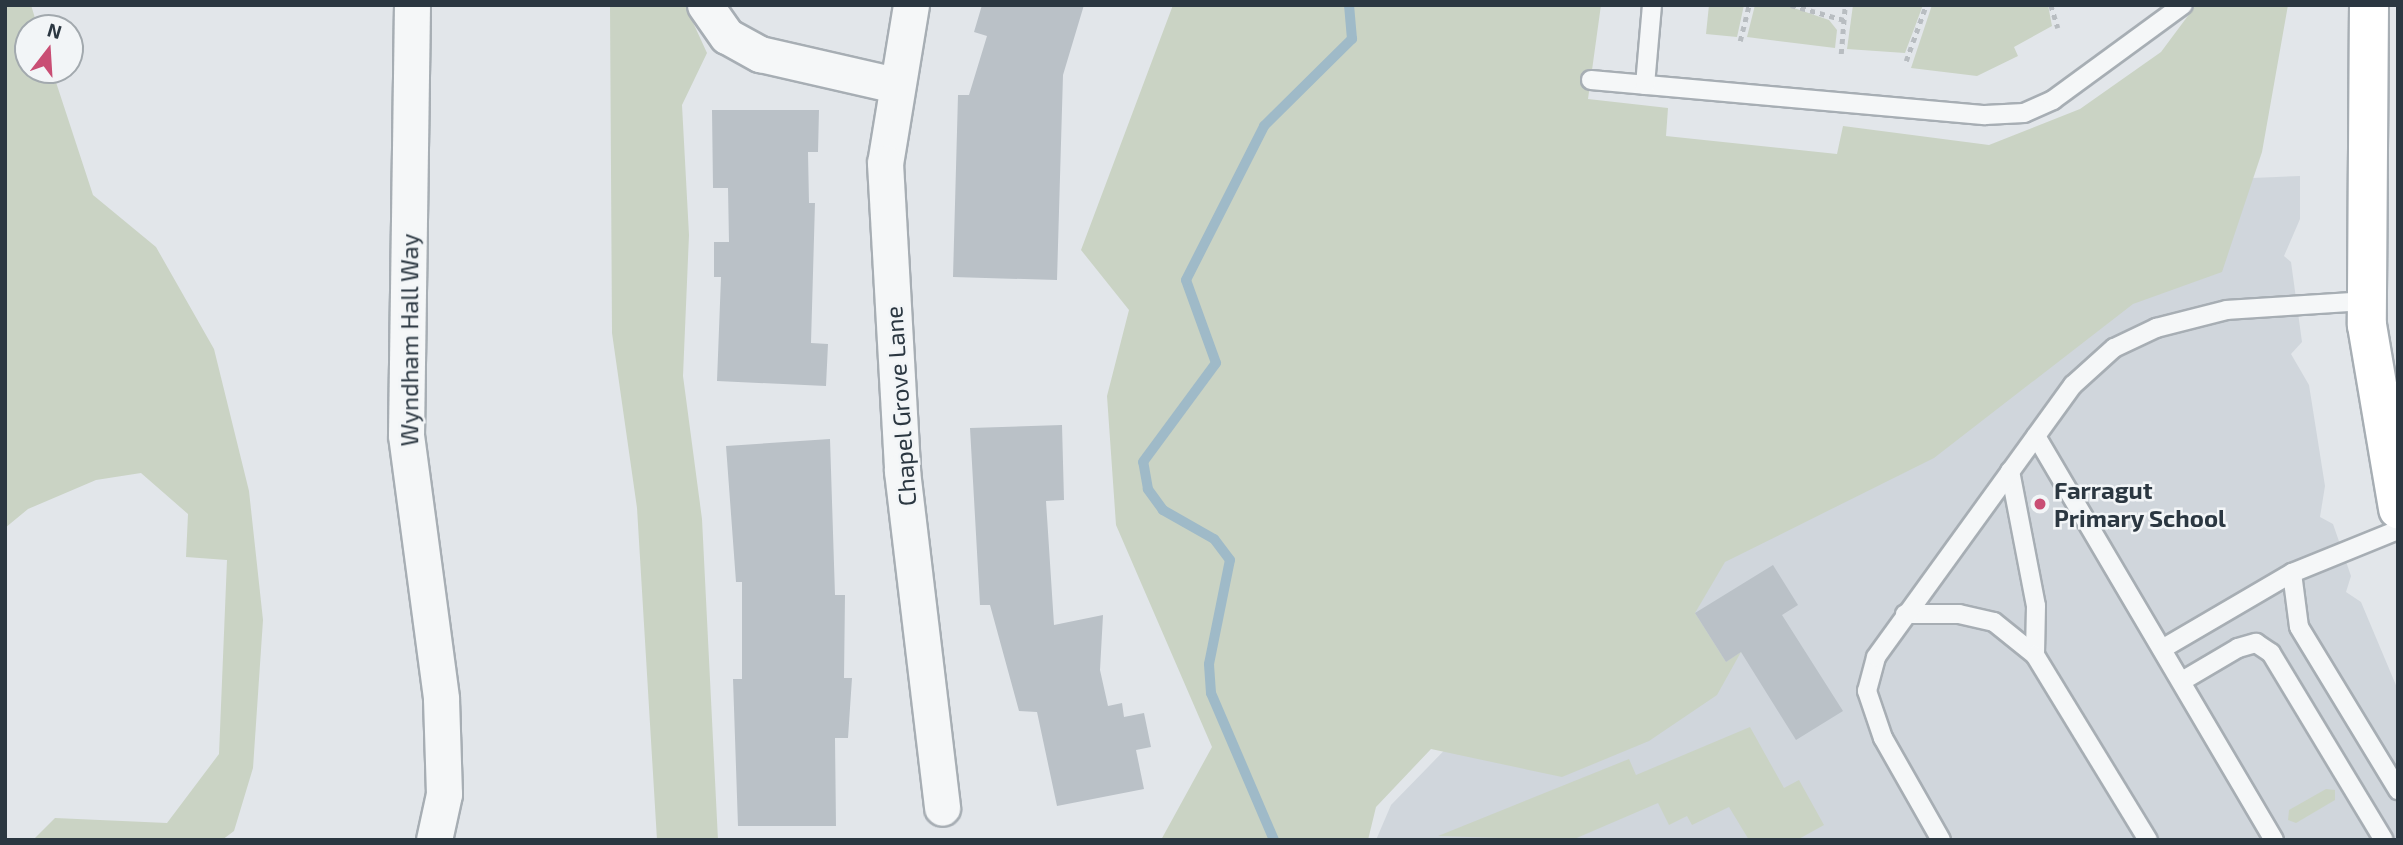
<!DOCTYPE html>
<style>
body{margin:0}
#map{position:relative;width:2403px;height:845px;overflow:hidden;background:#e2e6ea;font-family:"Exo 2",sans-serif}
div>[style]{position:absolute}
.built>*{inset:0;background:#d0d6dc}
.green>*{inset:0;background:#cad3c4}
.stream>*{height:10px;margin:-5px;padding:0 5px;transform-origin:5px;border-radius:5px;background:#9fbac8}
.building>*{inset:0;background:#bac1c7}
.path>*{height:4.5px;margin-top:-2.25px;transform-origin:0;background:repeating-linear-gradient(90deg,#b8bdc1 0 5px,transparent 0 10px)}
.roads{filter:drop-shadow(2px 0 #a7aeb4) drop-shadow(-2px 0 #a7aeb4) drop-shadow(0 2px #a7aeb4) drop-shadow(0 -2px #a7aeb4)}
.service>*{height:18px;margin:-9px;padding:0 9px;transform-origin:9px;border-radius:9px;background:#f5f7f8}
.minor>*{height:35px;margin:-17.5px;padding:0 17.5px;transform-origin:17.5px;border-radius:17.5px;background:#f5f7f8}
.secondary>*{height:38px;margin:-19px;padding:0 19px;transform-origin:19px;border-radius:19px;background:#fff}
.dots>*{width:19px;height:19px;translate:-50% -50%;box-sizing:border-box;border:4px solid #f2f5f7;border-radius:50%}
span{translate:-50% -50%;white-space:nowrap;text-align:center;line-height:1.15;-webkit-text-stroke:5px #f2f5f7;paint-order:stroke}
.street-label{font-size:24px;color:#2b3741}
.poi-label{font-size:24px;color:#2b3741;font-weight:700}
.left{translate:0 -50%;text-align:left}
.frame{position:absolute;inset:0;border:7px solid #2b3741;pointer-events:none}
.north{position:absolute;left:14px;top:14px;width:70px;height:70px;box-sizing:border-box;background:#f2f5f7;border:2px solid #a2a9ae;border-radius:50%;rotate:17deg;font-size:19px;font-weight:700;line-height:28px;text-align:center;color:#2b3741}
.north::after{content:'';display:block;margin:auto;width:24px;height:32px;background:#c94e74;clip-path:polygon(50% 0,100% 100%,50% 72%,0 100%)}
</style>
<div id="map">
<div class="built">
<div style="clip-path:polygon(2300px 176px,2300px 219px,2284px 256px,2291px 262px,2302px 342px,2291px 354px,2309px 385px,2325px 486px,2320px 517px,2333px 524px,2351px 576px,2346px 592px,2361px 602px,2398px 690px,2398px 840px,1376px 840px,1391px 805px,1468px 726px,2085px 185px)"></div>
</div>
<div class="green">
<div style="clip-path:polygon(5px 5px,31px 5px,38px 28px,28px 28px,28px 70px,52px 70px,93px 195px,156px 247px,214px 349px,249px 491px,263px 620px,253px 768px,234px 831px,222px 840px,33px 840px,55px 818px,167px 823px,219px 754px,227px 560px,186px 557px,188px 514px,141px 473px,96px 480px,28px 509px,5px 528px)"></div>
<div style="clip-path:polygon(610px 5px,685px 5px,707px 53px,682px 105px,689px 235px,683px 376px,702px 519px,718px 840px,657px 840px,637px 508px,612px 333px)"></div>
<div style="clip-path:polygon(1173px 5px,1601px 5px,1588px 99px,1668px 108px,1666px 136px,1837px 154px,1843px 126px,1989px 145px,2080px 109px,2161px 52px,2196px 5px,2288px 5px,2262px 152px,2222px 272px,2133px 304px,1934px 458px,1725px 562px,1695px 613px,1726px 662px,1741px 652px,1717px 695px,1649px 741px,1562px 777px,1431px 749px,1376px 807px,1368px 840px,1161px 840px,1212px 747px,1116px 525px,1107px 396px,1129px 310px,1081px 250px)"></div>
<div style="clip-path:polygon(1709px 5px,1744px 5px,1737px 37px,1706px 34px)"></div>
<div style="clip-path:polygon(1755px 5px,1785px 5px,1829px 20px,1837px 30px,1835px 48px,1747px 37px)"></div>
<div style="clip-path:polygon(1853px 5px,1923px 5px,1905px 53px,1847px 49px)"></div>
<div style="clip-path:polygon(1932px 5px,2048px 5px,2052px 26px,2014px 47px,2018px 56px,1977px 76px,1911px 68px)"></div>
<div style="clip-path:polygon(1750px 727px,1784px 788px,1799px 780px,1824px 825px,1797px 840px,1749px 840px,1729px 807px,1692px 825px,1687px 816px,1669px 825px,1658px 803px,1572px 840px,1438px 836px,1629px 759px,1636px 775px)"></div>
<div style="clip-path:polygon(2326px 789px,2335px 790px,2335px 800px,2296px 823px,2288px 820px,2289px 810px)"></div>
</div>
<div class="stream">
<div style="left:1274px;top:840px;width:160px;rotate:-113.2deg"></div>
<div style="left:1211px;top:693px;width:29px;rotate:-94deg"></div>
<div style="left:1209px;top:664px;width:106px;rotate:-78.6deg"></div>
<div style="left:1230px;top:560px;width:26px;rotate:-127deg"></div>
<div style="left:1214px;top:539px;width:59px;rotate:-150.4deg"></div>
<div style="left:1163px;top:510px;width:26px;rotate:-126deg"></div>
<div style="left:1148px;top:489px;width:27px;rotate:-100deg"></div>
<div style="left:1143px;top:462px;width:123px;rotate:-53.6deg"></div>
<div style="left:1216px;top:363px;width:88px;rotate:-109.9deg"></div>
<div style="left:1186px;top:280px;width:173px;rotate:-63.1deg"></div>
<div style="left:1264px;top:126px;width:124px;rotate:-44.7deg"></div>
<div style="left:1352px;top:39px;width:34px;rotate:-95deg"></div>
</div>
<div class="building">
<div style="clip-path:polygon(982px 5px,1084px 5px,1063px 75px,1057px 280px,953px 277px,958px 95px,969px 95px,987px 36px,974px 32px)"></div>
<div style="clip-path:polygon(712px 110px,819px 110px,818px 152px,808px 152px,809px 203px,815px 203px,811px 343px,828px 344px,826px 386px,717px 381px,721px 277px,714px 277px,714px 242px,729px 242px,728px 188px,713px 188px)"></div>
<div style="clip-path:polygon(1062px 425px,1064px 500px,1046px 501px,1054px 625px,1103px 615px,1100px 670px,1108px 706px,1122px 703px,1124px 717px,1144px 713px,1151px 747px,1136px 750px,1144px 789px,1057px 806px,1037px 712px,1019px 711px,990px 605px,980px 605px,970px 428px)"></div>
<div style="clip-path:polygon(830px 439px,835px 595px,845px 595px,844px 678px,852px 678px,848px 738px,835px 738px,836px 826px,738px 826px,733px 679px,742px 679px,742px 582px,736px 582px,726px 446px)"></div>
<div style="clip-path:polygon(1773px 565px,1798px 605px,1782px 615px,1843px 711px,1796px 740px,1741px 652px,1726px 662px,1695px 613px)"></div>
</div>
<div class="path">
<div style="left:1791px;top:5px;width:55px;rotate:15.8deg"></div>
<div style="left:2051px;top:5px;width:24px;rotate:73deg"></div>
<div style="left:1740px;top:41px;width:37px;rotate:-76deg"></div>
<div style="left:1841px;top:54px;width:49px;rotate:-85.3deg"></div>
<div style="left:1906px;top:61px;width:59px;rotate:-70.3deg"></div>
</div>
<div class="roads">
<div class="service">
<div style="left:1591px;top:80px;width:396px;rotate:5.1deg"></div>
<div style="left:1985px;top:115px;width:39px;rotate:-3deg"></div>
<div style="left:2024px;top:113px;width:32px;rotate:-24deg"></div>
<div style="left:2053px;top:100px;width:161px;rotate:-36.2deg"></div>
<div style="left:1645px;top:85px;width:80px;rotate:-85deg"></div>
<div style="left:2036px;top:436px;width:469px;rotate:59.5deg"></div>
<div style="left:2010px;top:471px;width:137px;rotate:79.1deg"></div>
<div style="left:2036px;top:606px;width:49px;rotate:91.2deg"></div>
<div style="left:2398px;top:530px;width:114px;rotate:157.9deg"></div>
<div style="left:2292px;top:573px;width:54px;rotate:82.6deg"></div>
<div style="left:2299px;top:627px;width:191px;rotate:58.7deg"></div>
<div style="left:1905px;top:614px;width:54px"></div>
<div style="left:1959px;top:614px;width:36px;rotate:13deg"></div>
<div style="left:1994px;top:622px;width:53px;rotate:38.8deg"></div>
<div style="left:2035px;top:655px;width:217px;rotate:58.6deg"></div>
<div style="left:2162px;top:649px;width:151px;rotate:-30.3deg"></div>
<div style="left:2182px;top:681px;width:65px;rotate:-30.5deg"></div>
<div style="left:2238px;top:648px;width:19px;rotate:-16deg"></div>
<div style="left:2256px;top:643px;width:18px;rotate:34deg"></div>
<div style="left:2271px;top:653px;width:218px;rotate:58.9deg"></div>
<div style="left:1941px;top:840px;width:117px;rotate:-119.6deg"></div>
<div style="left:1883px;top:738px;width:50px;rotate:-108.8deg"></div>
<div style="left:1867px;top:691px;width:35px;rotate:-75deg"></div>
<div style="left:1876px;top:657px;width:336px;rotate:-54.1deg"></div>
<div style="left:2073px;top:385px;width:55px;rotate:-42.1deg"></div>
<div style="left:2114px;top:348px;width:47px;rotate:-25.5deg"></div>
<div style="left:2156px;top:328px;width:73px;rotate:-14.2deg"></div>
<div style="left:2227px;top:310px;width:140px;rotate:-3.7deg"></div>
</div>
<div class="minor">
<div style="left:412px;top:5px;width:430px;rotate:90.8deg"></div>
<div style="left:406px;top:435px;width:266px;rotate:82.4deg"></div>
<div style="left:441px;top:699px;width:95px;rotate:88.2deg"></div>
<div style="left:444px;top:794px;width:47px;rotate:102.3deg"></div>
<div style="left:705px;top:5px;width:38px;rotate:55deg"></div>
<div style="left:727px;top:36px;width:38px;rotate:29deg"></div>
<div style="left:760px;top:54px;width:139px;rotate:12.9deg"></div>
<div style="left:911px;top:5px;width:160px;rotate:99.3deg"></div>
<div style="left:885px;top:163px;width:308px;rotate:86.8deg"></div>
<div style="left:902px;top:471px;width:339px;rotate:83.2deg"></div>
</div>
<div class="secondary">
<div style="left:2369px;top:5px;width:320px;rotate:90.4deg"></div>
<div style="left:2367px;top:325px;width:187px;rotate:80.4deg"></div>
</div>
</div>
<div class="dots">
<div style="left:2040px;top:504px;background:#c94e74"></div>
</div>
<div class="street-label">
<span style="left:409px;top:340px;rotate:-90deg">Wyndham Hall Way</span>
<span style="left:900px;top:406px;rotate:-94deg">Chapel Grove Lane</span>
</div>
<div class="poi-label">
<span class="left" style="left:2054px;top:504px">Farragut<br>Primary School</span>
</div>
<div class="frame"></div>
<div class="north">N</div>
</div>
